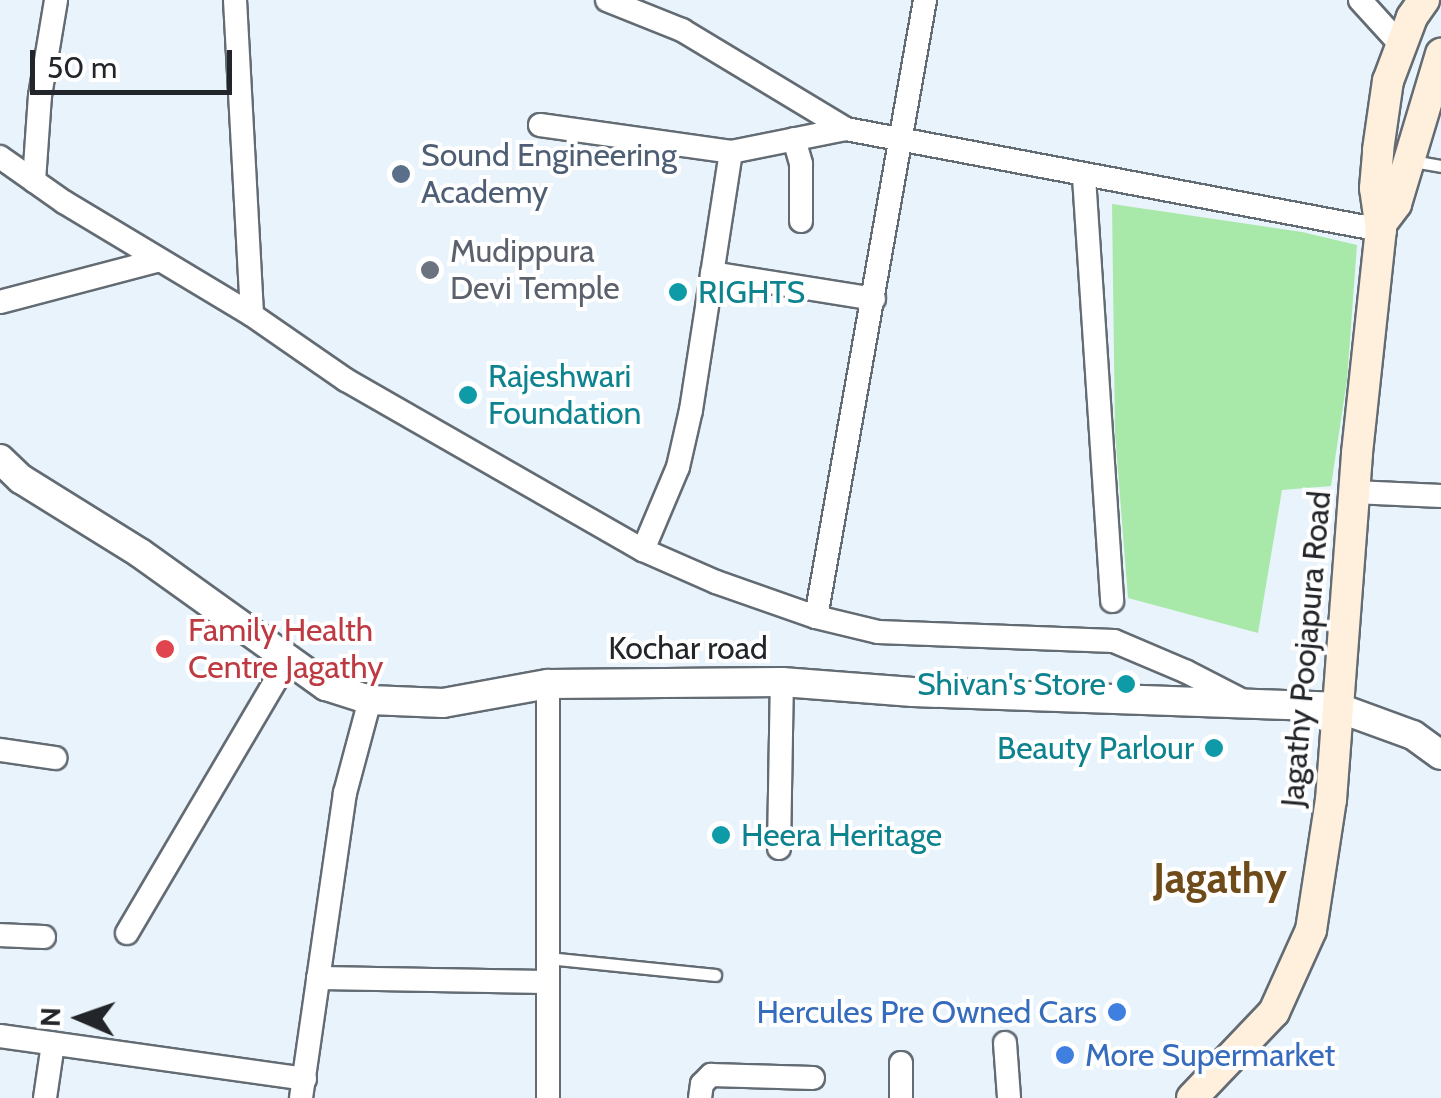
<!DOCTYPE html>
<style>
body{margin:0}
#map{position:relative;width:1441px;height:1098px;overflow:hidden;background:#e9f3fc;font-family:Cabin,sans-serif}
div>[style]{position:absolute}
.green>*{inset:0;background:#a8e8a9}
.roads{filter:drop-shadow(2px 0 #636b73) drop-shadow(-2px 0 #636b73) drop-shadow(0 2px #636b73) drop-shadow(0 -2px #636b73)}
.service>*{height:11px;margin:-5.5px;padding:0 5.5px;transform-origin:5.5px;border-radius:5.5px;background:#fff}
.minor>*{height:22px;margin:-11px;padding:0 11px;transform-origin:11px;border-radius:11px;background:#fff}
.tertiary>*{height:28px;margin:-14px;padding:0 14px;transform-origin:14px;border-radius:14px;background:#fff}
.secondary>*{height:30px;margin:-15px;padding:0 15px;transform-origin:15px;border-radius:15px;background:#fef0dd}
.dots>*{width:28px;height:28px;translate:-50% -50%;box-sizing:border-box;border:5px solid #fff;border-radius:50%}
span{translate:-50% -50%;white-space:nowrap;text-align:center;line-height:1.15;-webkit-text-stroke:8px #fff;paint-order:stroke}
.service-label{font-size:32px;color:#4e5e75}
.left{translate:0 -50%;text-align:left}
.worship-label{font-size:32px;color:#5b616d}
.culture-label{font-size:32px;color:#0d838f}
.right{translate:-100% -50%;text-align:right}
.health-label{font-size:32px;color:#be3a42}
.street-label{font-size:32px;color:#222529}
.shop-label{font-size:32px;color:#366cbe}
.district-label{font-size:42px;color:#6e4b19;font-weight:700}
.north{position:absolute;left:30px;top:968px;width:100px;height:100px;-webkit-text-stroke:8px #fff;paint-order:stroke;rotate:272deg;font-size:28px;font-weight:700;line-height:40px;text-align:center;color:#222529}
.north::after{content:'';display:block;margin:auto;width:35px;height:45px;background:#222529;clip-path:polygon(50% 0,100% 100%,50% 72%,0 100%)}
.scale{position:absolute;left:30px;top:50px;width:202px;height:45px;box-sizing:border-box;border:5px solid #222529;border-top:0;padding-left:12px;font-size:30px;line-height:35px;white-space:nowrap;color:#222529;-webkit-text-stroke:8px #fff;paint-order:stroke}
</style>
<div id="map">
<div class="green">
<div style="clip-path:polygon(1112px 204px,1302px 232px,1357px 245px,1347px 380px,1331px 486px,1282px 490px,1258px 633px,1128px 598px,1115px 433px)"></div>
</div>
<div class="roads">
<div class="service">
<div style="left:1413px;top:161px;width:28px;rotate:10deg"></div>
<div style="left:548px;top:958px;width:168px;rotate:5.8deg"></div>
</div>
<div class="minor">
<div style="left:235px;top:0;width:315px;rotate:86.9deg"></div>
<div style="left:607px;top:0;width:81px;rotate:21.8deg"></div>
<div style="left:682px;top:30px;width:192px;rotate:31.1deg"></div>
<div style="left:846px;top:129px;width:544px;rotate:10.69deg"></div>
<div style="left:1360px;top:0;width:61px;rotate:47.7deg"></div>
<div style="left:540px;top:125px;width:193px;rotate:8deg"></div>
<div style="left:731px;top:152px;width:117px;rotate:-11.3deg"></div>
<div style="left:794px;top:139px;width:26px;rotate:74deg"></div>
<div style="left:801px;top:164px;width:57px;rotate:90deg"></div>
<div style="left:0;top:157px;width:78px;rotate:35.1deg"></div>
<div style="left:64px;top:202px;width:219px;rotate:31deg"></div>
<div style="left:252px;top:315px;width:114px;rotate:34.7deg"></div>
<div style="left:346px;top:380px;width:342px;rotate:29.8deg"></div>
<div style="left:643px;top:550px;width:80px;rotate:23.7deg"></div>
<div style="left:716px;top:582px;width:106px;rotate:19.3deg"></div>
<div style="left:816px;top:617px;width:64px;rotate:13.6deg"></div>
<div style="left:878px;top:632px;width:236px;rotate:2.2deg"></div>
<div style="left:1114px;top:641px;width:79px;rotate:23deg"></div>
<div style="left:1187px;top:672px;width:65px;rotate:27.3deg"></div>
<div style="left:1084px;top:177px;width:425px;rotate:86.2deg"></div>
<div style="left:34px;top:181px;width:85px;rotate:-86deg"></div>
<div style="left:40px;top:96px;width:97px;rotate:-80.5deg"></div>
<div style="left:712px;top:273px;width:164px;rotate:9.1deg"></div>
<div style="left:0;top:302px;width:165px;rotate:-14.7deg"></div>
<div style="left:1354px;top:492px;width:87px;rotate:2.6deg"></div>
<div style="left:643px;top:550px;width:90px;rotate:-67.1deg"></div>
<div style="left:678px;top:467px;width:58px;rotate:-77.2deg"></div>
<div style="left:691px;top:410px;width:261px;rotate:-81.2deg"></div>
<div style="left:816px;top:617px;width:627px;rotate:-79.98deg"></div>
<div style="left:548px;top:684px;width:414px;rotate:90deg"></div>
<div style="left:0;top:750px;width:56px;rotate:8.3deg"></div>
<div style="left:779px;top:848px;width:166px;rotate:-89deg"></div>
<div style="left:127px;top:933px;width:316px;rotate:-59.5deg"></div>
<div style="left:0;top:935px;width:44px;rotate:2.6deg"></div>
<div style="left:318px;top:978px;width:230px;rotate:1deg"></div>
<div style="left:0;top:1036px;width:308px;rotate:8deg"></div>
<div style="left:1005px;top:1043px;width:55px;rotate:85.8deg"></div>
<div style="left:45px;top:1098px;width:55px;rotate:-81.6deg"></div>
<div style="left:301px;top:1098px;width:308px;rotate:-81.8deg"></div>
<div style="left:345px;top:793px;width:96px;rotate:-75deg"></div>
<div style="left:700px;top:1098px;width:14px;rotate:-82deg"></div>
<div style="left:702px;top:1084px;width:13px;rotate:-45deg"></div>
<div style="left:711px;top:1075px;width:102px;rotate:1.7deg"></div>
<div style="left:901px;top:1098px;width:35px;rotate:-90deg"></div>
</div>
<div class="tertiary">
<div style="left:0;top:459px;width:29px;rotate:44deg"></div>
<div style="left:21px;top:479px;width:140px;rotate:31.9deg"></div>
<div style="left:140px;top:553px;width:229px;rotate:35.6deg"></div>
<div style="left:326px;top:686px;width:46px;rotate:17.7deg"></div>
<div style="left:370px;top:700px;width:73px;rotate:2.4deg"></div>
<div style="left:443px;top:703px;width:107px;rotate:-10.3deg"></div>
<div style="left:548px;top:684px;width:234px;rotate:-0.5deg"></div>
<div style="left:782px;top:682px;width:131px;rotate:4.4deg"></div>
<div style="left:913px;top:692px;width:423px;rotate:2deg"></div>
<div style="left:1336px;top:707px;width:82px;rotate:20deg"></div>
<div style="left:1413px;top:735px;width:34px;rotate:36deg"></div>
</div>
<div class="secondary">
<div style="left:1381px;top:224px;width:25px;rotate:-53deg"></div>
<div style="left:1396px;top:204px;width:157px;rotate:-73.3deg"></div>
<div style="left:1192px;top:1098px;width:119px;rotate:-46.4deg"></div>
<div style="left:1274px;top:1012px;width:90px;rotate:-65.7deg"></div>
<div style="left:1311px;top:930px;width:132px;rotate:-81.3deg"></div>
<div style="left:1331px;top:800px;width:348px;rotate:-85.7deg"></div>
<div style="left:1357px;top:453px;width:224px;rotate:-83.9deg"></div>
<div style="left:1381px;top:230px;width:42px;rotate:-98.1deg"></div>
<div style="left:1375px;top:188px;width:38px;rotate:-85deg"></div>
<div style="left:1378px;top:150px;width:70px;rotate:-81.8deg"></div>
<div style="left:1388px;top:81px;width:68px;rotate:-69.4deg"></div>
<div style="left:1412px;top:17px;width:21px;rotate:-55deg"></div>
</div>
</div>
<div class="dots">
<div style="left:401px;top:174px;background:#5c6f8a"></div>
<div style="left:430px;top:270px;background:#6b7280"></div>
<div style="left:678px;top:292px;background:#0f9aa8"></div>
<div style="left:468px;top:395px;background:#0f9aa8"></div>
<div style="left:165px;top:649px;background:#e0444e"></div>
<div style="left:1126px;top:684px;background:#0f9aa8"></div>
<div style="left:1214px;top:748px;background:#0f9aa8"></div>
<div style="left:721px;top:835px;background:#0f9aa8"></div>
<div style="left:1117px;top:1012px;background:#3f7fe0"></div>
<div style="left:1065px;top:1055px;background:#3f7fe0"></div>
</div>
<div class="service-label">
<span class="left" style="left:421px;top:174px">Sound Engineering<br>Academy</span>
</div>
<div class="worship-label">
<span class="left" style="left:450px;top:270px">Mudippura<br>Devi Temple</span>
</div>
<div class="culture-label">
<span class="left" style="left:698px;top:292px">RIGHTS</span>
<span class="left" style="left:488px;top:395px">Rajeshwari<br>Foundation</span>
<span class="right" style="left:1106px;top:684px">Shivan's Store</span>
<span class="right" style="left:1194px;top:748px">Beauty Parlour</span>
<span class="left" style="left:741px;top:835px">Heera Heritage</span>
</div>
<div class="health-label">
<span class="left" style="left:188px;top:649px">Family Health<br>Centre Jagathy</span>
</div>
<div class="street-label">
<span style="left:688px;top:648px">Kochar road</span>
<span style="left:1306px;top:649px;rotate:-85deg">Jagathy Poojapura Road</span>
</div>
<div class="shop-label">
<span class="right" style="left:1097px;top:1012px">Hercules Pre Owned Cars</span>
<span class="left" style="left:1085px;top:1055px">More Supermarket</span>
</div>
<div class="district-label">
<span style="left:1220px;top:878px">Jagathy</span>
</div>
<div class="north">N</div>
<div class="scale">50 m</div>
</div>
